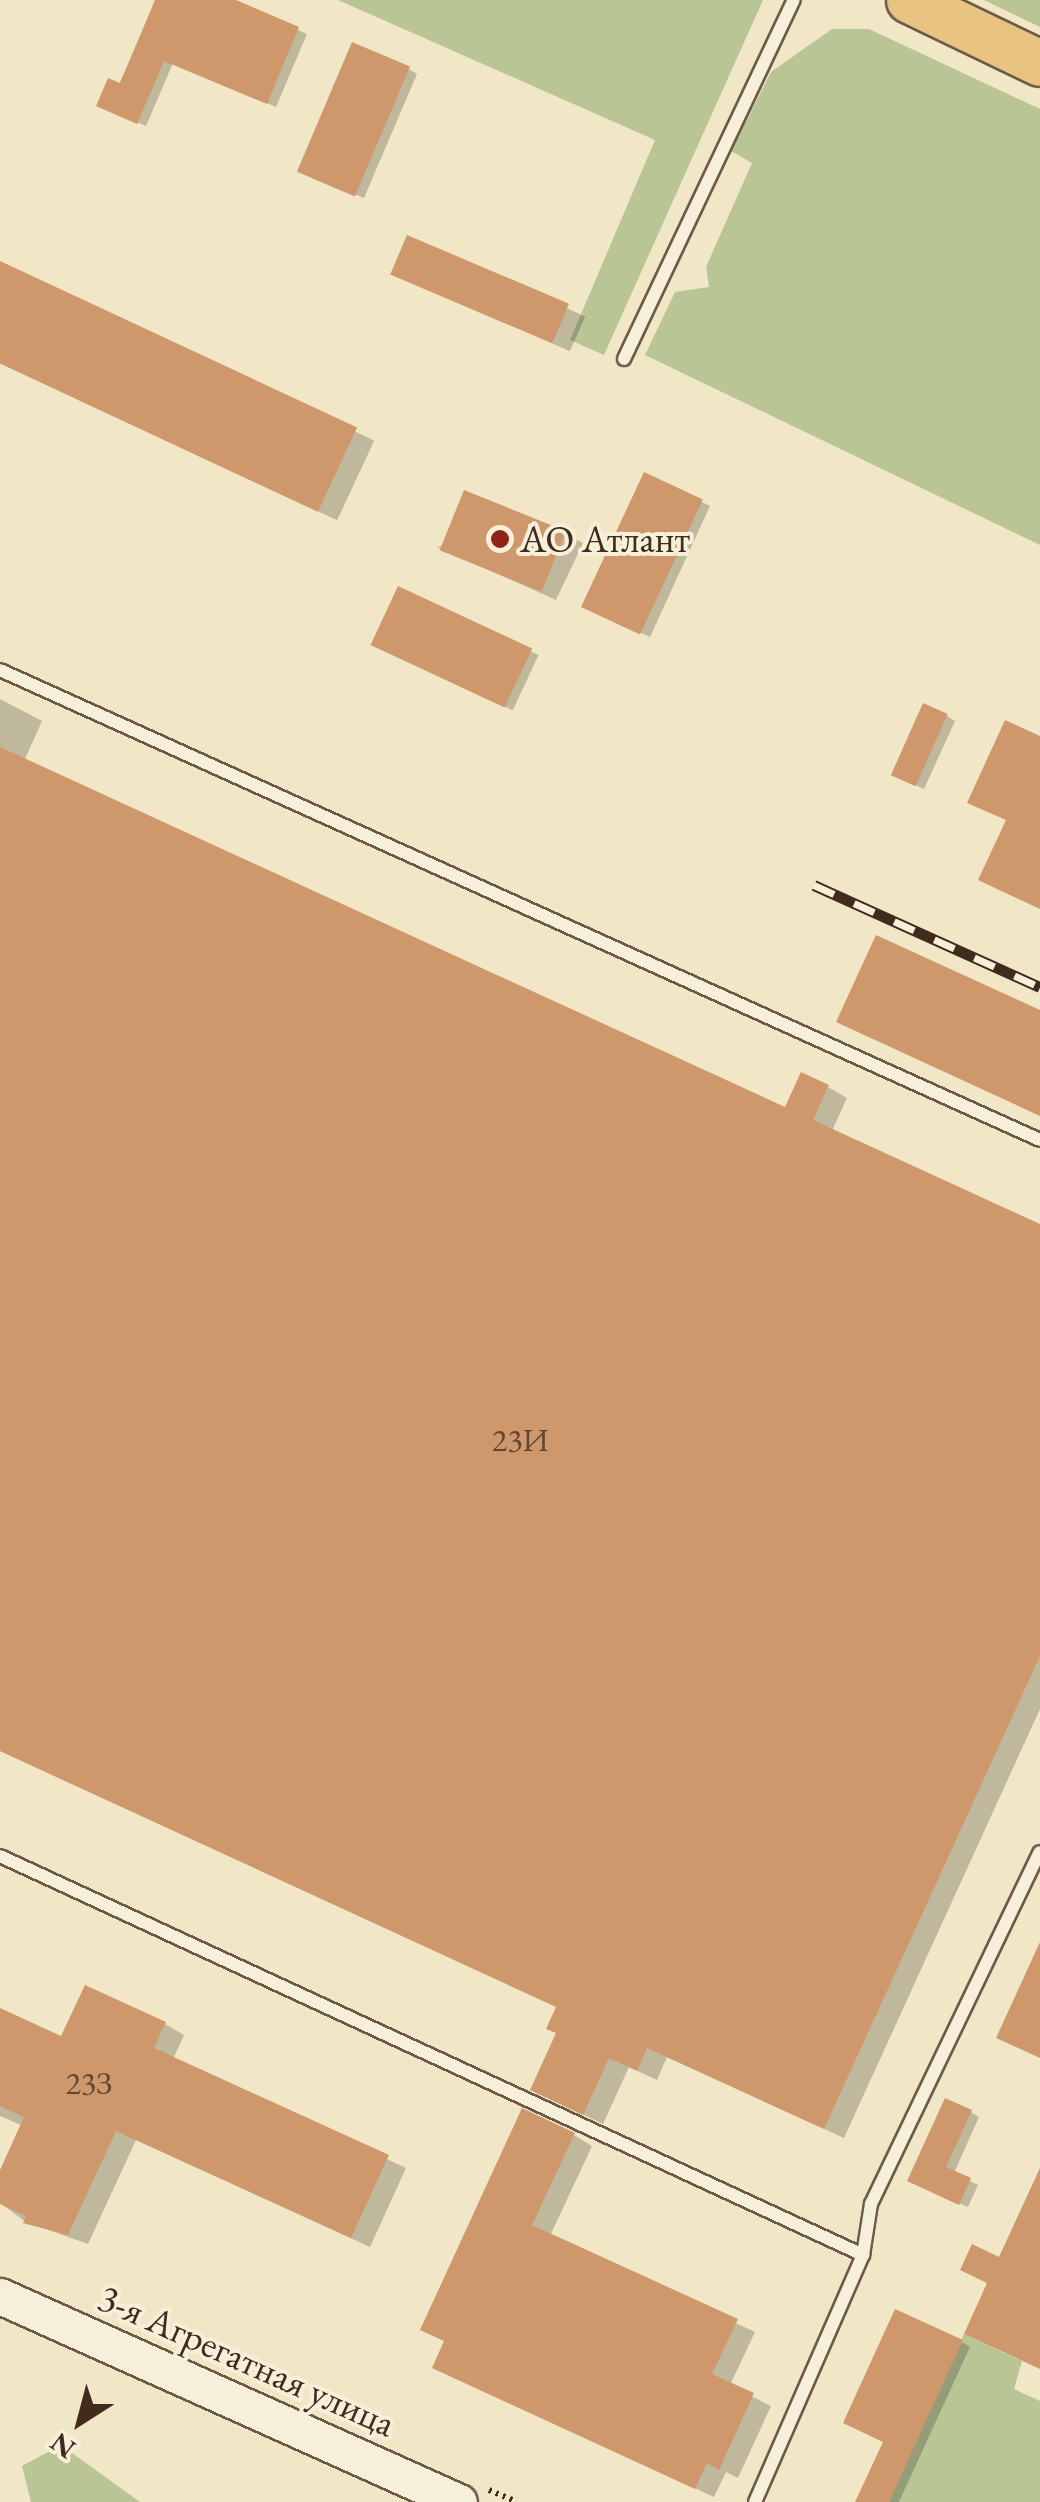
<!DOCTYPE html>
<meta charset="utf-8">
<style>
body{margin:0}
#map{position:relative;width:1040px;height:2502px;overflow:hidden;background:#f1e6c5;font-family:"EB Garamond",serif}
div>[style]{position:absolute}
.green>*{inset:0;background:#bac595}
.shadow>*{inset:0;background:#0003;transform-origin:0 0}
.building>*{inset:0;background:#ce976c;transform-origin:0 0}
.path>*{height:6px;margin-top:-3px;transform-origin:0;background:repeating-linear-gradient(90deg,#402b1c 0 2.5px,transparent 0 7.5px)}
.roads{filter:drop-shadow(2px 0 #6c5a46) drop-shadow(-2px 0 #6c5a46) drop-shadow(0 2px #6c5a46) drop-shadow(0 -2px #6c5a46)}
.lane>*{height:12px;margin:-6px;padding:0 6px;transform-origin:6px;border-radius:6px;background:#f6efd9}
.secondary>*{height:35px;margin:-17.5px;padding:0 17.5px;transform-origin:17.5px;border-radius:17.5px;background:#f6efd9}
.highway>*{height:45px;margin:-22.5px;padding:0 22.5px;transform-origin:22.5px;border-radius:22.5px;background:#e8c382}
.rail>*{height:11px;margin-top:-5.5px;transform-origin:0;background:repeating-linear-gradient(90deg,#f6efd9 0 22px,#402b1c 0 44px);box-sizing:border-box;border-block:2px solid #402b1c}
.dots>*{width:28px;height:28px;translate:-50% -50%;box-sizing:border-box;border:5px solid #f6efd9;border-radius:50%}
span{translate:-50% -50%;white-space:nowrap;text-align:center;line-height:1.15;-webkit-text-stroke:8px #f6efd9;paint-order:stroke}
.number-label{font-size:32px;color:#644630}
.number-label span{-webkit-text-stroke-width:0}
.poi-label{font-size:38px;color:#402b1c}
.left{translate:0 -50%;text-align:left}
.street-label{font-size:38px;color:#402b1c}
.north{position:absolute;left:30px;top:2372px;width:100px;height:100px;-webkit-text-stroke:8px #f6efd9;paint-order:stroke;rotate:216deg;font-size:28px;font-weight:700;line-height:40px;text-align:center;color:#402b1c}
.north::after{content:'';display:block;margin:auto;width:35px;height:45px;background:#402b1c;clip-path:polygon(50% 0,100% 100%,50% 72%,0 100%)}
</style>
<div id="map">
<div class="green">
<div style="clip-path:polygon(338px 0,763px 0,604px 355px,570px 340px,655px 140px)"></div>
<div style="clip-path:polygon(984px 0,1040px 0,1040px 27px)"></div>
<div style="clip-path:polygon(832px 29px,869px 29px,1040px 109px,1040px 545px,645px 355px,675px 292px,709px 287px,706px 267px,752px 163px,731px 151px,771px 72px)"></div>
<div style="clip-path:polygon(964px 2334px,1022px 2361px,1014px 2389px,1040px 2401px,1040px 2502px,889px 2502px)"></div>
<div style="clip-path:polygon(61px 2445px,140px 2502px,31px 2502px,22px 2466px)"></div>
</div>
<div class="shadow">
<div style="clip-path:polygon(158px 0,229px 0,307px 34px,276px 107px,173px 63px,146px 126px,107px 110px)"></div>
<div style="clip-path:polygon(409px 69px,417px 74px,364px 198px,308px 175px)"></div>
<div style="left:409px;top:238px;width:193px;height:38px;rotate:24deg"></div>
<div style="left:0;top:266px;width:413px;height:88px;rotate:25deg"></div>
<div style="clip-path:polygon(702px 502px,710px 506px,650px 637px,593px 611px)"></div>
<div style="clip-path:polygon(565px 533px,583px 543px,556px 600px,437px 547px)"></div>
<div style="left:399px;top:590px;width:154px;height:61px;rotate:25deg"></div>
<div style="clip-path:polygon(0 699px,42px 721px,24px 761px,786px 1110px,828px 1087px,847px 1098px,832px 1131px,1040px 1226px,1040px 1709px,844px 2138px,667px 2057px,657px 2080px,629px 2067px,603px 2124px,553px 2100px,558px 2007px,0 1751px)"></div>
<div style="clip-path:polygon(947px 716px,955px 721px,924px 789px,901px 779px)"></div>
<div style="clip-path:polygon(0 2011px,62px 2039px,165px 2024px,184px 2035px,173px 2059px,406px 2168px,370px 2247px,136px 2140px,88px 2244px,26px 2222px,0 2203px,0 2176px,23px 2126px,0 2116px)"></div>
<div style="clip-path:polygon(971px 2112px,979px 2117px,954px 2173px,978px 2185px,968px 2207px,919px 2185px)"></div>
<div style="clip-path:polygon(574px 2135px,592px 2146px,550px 2236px,755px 2332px,730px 2385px,771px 2406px,738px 2478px,726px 2472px,714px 2497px,453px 2377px)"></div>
<div style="clip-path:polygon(962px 2342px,970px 2347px,899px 2502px,858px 2502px)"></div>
</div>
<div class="building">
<div style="clip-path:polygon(155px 0,236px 0,299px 27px,267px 104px,164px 61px,137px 124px,96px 106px,108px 78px,120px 83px)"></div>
<div style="left:352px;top:42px;width:63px;height:141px;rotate:23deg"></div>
<div style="left:407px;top:235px;width:176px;height:43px;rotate:23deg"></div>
<div style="left:0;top:261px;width:394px;height:93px;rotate:25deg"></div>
<div style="left:644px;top:472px;width:65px;height:149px;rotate:25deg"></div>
<div style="left:464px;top:490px;width:110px;height:65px;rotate:22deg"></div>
<div style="left:398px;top:586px;width:148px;height:65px;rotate:25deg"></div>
<div style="left:923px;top:703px;width:27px;height:79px;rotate:24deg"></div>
<div style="clip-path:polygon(1005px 720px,1040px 736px,1040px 909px,978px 880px,1006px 820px,967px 803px)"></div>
<div style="clip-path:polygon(0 747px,785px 1107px,801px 1072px,829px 1085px,813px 1120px,1040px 1224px,1040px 1656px,824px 2129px,647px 2048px,637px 2071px,609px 2058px,583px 2115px,530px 2090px,556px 2033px,546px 2029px,556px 2007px,0 1751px)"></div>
<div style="clip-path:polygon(876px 935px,1040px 1010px,1040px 1116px,836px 1022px)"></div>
<div style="clip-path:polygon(1040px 1942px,1040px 2058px,996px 2038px)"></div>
<div style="clip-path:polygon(85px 1985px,166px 2022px,154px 2048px,389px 2155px,351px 2238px,116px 2131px,68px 2235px,23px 2223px,26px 2216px,0 2204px,0 2170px,24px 2117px,0 2106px,0 2008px,61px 2036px)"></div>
<div style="clip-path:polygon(945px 2098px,972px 2110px,946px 2167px,971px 2178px,959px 2205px,907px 2181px)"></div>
<div style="clip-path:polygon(522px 2108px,575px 2133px,532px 2225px,738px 2319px,712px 2374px,754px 2393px,719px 2470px,707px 2463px,695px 2489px,432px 2368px,444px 2341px,420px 2330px)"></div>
<div style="clip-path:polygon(1040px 2168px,1040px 2369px,964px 2334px,987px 2283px,960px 2270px,972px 2244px,999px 2257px)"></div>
<div style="clip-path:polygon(895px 2309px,963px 2340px,889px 2502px,855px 2502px,883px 2442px,843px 2423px)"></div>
</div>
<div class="path">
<div style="left:489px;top:2490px;width:30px;rotate:23deg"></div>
</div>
<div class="roads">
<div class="lane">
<div style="left:624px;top:359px;width:397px;rotate:-64.7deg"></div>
<div style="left:0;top:670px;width:1141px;rotate:24.32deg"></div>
<div style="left:0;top:1856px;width:951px;rotate:24.81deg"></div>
<div style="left:755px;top:2502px;width:270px;rotate:-66.4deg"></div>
<div style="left:863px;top:2255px;width:52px;rotate:-81.1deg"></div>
<div style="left:871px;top:2204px;width:390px;rotate:-64.4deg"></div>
</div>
<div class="secondary">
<div style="left:0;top:2296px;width:503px;rotate:24.17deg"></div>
</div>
<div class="highway">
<div style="left:909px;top:0;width:145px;rotate:25.7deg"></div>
</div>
</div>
<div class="rail">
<div style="left:814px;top:885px;width:248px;rotate:24.3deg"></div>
</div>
<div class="dots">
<div style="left:500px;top:539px;background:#8f2418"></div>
</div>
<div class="number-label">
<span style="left:520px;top:1440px">23И</span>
<span style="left:89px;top:2083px">23З</span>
</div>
<div class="poi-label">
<span class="left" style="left:520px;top:539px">АО Атлант</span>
</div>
<div class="street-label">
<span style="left:247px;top:2360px;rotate:24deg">3-я Агрегатная улица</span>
</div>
<div class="north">N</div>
</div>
